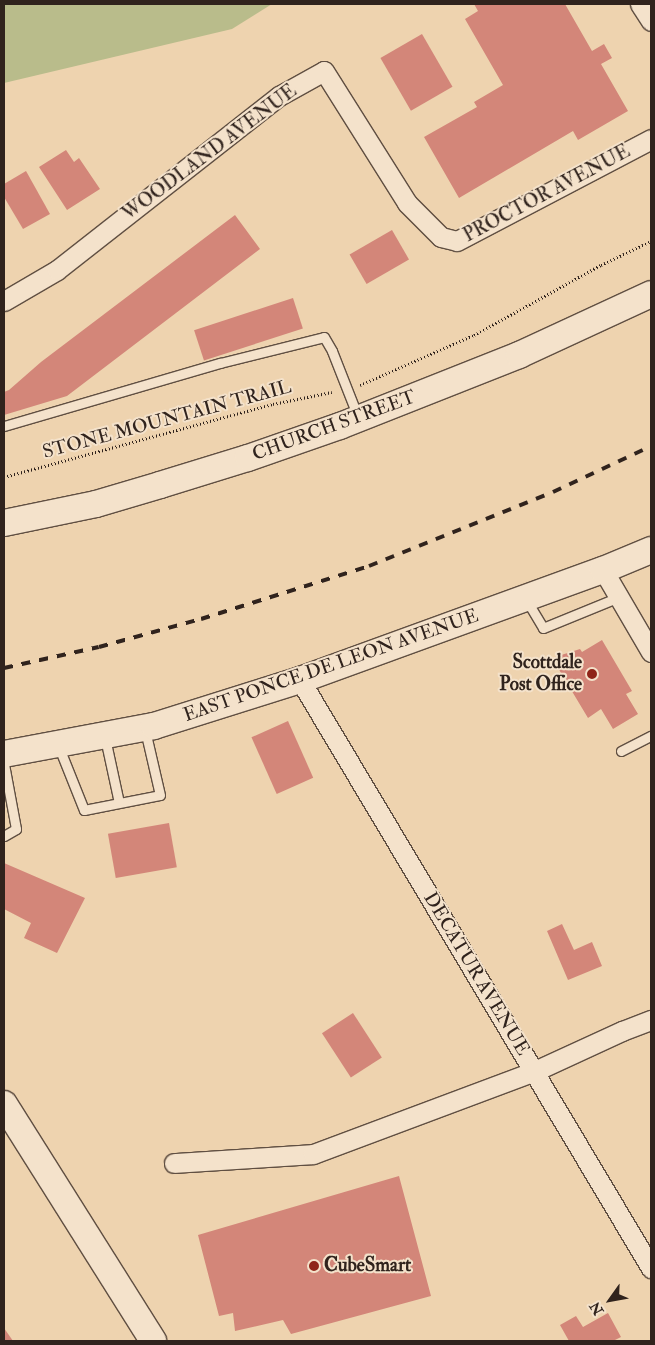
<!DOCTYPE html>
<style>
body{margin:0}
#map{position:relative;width:655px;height:1345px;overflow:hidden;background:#eed3af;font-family:"IM FELL Double Pica",serif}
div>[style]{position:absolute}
.green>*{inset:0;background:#b9bc8b}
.building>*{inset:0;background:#d38679;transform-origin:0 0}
.path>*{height:3px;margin-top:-1.5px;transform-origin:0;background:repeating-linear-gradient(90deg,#30231d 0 1px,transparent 0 3.5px)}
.roads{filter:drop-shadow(1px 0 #604f42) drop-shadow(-1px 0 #604f42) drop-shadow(0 1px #604f42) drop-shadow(0 -1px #604f42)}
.lane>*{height:9px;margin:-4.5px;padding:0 4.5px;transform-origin:4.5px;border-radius:4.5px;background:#f4e2cb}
.street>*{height:19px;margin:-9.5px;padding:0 9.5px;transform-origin:9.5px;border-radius:9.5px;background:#f4e2cb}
.secondary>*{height:26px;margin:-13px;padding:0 13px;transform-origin:13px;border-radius:13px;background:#f4e2cb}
.rail>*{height:4px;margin-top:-2px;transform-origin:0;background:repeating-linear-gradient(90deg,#30231d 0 9px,transparent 0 18px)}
.dots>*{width:14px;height:14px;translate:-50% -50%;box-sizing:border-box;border:2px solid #f4e2cb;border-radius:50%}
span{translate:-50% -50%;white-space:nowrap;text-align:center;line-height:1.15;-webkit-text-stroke:4px #f4e2cb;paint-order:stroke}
.street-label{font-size:19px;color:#30231d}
.poi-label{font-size:19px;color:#30231d;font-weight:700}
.right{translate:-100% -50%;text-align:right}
.left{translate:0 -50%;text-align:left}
.frame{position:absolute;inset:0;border:5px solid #30231d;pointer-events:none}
.north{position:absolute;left:585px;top:1275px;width:50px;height:50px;-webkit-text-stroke:4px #f4e2cb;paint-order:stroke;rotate:238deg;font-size:14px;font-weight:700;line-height:20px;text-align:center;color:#30231d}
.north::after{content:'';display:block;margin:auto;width:18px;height:22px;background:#30231d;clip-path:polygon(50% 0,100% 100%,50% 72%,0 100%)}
</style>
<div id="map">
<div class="green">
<div style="clip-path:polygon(4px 4px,272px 4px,232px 29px,4px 83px)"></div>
</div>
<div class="building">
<div style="clip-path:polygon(474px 4px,565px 4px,592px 51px,604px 44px,612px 58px,601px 64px,628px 111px,578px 140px,573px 131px,459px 198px,424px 137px,477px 107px,474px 102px,503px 85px,465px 19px,478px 11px)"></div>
<div style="left:422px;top:34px;width:61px;height:48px;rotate:60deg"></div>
<div style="clip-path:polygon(66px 150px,74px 162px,79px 158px,100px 189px,67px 210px,39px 167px)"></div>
<div style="clip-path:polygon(26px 171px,50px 214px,23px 229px,4px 197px,4px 184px)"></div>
<div style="clip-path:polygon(235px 215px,260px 249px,67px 396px,4px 415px,4px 392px,9px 390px,41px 362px)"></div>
<div style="left:392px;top:230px;width:34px;height:49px;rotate:60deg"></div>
<div style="left:293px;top:298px;width:32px;height:104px;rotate:72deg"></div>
<div style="clip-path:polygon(602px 640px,632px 691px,626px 694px,638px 714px,613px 729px,601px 709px,588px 718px,552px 658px,580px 649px,582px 652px)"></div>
<div style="left:288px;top:721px;width:62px;height:40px;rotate:66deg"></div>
<div style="left:169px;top:823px;width:45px;height:62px;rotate:80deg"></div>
<div style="clip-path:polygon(4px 863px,85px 898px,57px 953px,24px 938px,31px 923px,4px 909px)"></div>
<div style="clip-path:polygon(562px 924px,574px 950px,592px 942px,602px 966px,568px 980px,547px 931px)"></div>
<div style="left:353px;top:1013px;width:53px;height:37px;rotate:57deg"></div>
<div style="clip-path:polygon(399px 1176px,431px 1296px,291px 1334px,283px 1320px,235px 1331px,233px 1313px,219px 1316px,198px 1235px)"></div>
<div style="clip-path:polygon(608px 1313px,621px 1337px,613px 1341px,569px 1341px,560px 1325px,576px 1316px,583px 1327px)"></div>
<div style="clip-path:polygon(4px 1328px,13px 1341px,4px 1341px)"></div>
</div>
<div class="path">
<div style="left:360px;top:385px;width:124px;rotate:-23.7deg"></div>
<div style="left:474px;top:335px;width:145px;rotate:-28.9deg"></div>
<div style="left:601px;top:265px;width:55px;rotate:-25.6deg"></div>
<div style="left:4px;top:477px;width:279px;rotate:-15.2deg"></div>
<div style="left:273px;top:404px;width:60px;rotate:-11.5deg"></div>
</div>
<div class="roads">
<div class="lane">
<div style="left:4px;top:426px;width:225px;rotate:-16.3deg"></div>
<div style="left:220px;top:363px;width:107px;rotate:-14deg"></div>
<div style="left:324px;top:337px;width:16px;rotate:60deg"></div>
<div style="left:332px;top:351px;width:71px;rotate:68.5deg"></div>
<div style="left:527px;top:601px;width:31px;rotate:59deg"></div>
<div style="left:543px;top:628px;width:82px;rotate:-22.2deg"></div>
<div style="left:105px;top:738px;width:66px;rotate:77.8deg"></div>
<div style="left:58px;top:745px;width:70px;rotate:68.2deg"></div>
<div style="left:84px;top:810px;width:77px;rotate:-11.2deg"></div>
<div style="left:160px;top:795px;width:67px;rotate:-103deg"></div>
<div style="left:621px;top:751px;width:34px;rotate:-27deg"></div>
<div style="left:4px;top:764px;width:66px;rotate:79.5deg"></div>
<div style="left:16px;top:829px;width:14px;rotate:150deg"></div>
</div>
<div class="street">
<div style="left:640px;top:4px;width:20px;rotate:57deg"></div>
<div style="left:4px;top:301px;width:61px;rotate:-30.3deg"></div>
<div style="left:57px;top:270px;width:282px;rotate:-38.1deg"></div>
<div style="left:279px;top:96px;width:51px;rotate:-29.1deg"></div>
<div style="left:324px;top:71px;width:156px;rotate:57.8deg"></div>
<div style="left:407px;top:203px;width:48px;rotate:45deg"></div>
<div style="left:441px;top:237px;width:16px;rotate:14deg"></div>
<div style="left:457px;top:241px;width:219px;rotate:-27.7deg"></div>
<div style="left:603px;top:570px;width:95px;rotate:59.7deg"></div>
<div style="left:300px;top:680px;width:685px;rotate:59.17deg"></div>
<div style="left:174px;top:1163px;width:139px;rotate:-3.7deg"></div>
<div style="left:313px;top:1154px;width:237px;rotate:-20.5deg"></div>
<div style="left:535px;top:1071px;width:96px;rotate:-24.7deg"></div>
<div style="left:622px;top:1031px;width:31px;rotate:-21deg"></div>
</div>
<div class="secondary">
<div style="left:4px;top:523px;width:94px;rotate:-11.7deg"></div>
<div style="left:96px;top:504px;width:67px;rotate:-16.5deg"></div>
<div style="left:160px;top:485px;width:92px;rotate:-17.1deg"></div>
<div style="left:248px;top:458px;width:97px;rotate:-19.2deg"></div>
<div style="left:340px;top:426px;width:193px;rotate:-21.6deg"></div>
<div style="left:519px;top:355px;width:145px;rotate:-24.8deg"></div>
<div style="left:4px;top:754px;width:153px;rotate:-10.6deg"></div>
<div style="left:154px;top:726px;width:153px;rotate:-17.5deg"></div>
<div style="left:300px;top:680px;width:322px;rotate:-20deg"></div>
<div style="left:603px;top:570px;width:52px;rotate:-22.6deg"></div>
<div style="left:4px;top:1104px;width:280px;rotate:57.8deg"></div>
</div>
</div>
<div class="rail">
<div style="left:4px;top:668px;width:97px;rotate:-12.5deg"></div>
<div style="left:99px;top:647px;width:106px;rotate:-15.4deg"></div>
<div style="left:201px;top:619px;width:176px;rotate:-17.5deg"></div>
<div style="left:369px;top:566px;width:198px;rotate:-21.9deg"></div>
<div style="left:553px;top:492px;width:108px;rotate:-25.1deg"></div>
</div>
<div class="dots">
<div style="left:592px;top:674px;background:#8f2418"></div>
<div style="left:314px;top:1266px;background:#8f2418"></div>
</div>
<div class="street-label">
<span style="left:210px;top:153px;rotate:-37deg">WOODLAND AVENUE</span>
<span style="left:547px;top:194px;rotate:-28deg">PROCTOR AVENUE</span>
<span style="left:167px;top:420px;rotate:-15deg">STONE MOUNTAIN TRAIL</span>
<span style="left:334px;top:426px;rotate:-20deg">CHURCH STREET</span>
<span style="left:331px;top:666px;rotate:-19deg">EAST PONCE DE LEON AVENUE</span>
<span style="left:476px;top:974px;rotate:59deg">DECATUR AVENUE</span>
</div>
<div class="poi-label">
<span class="right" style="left:582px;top:674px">Scottdale<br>Post Office</span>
<span class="left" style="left:324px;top:1266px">CubeSmart</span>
</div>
<div class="frame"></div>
<div class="north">N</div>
</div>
